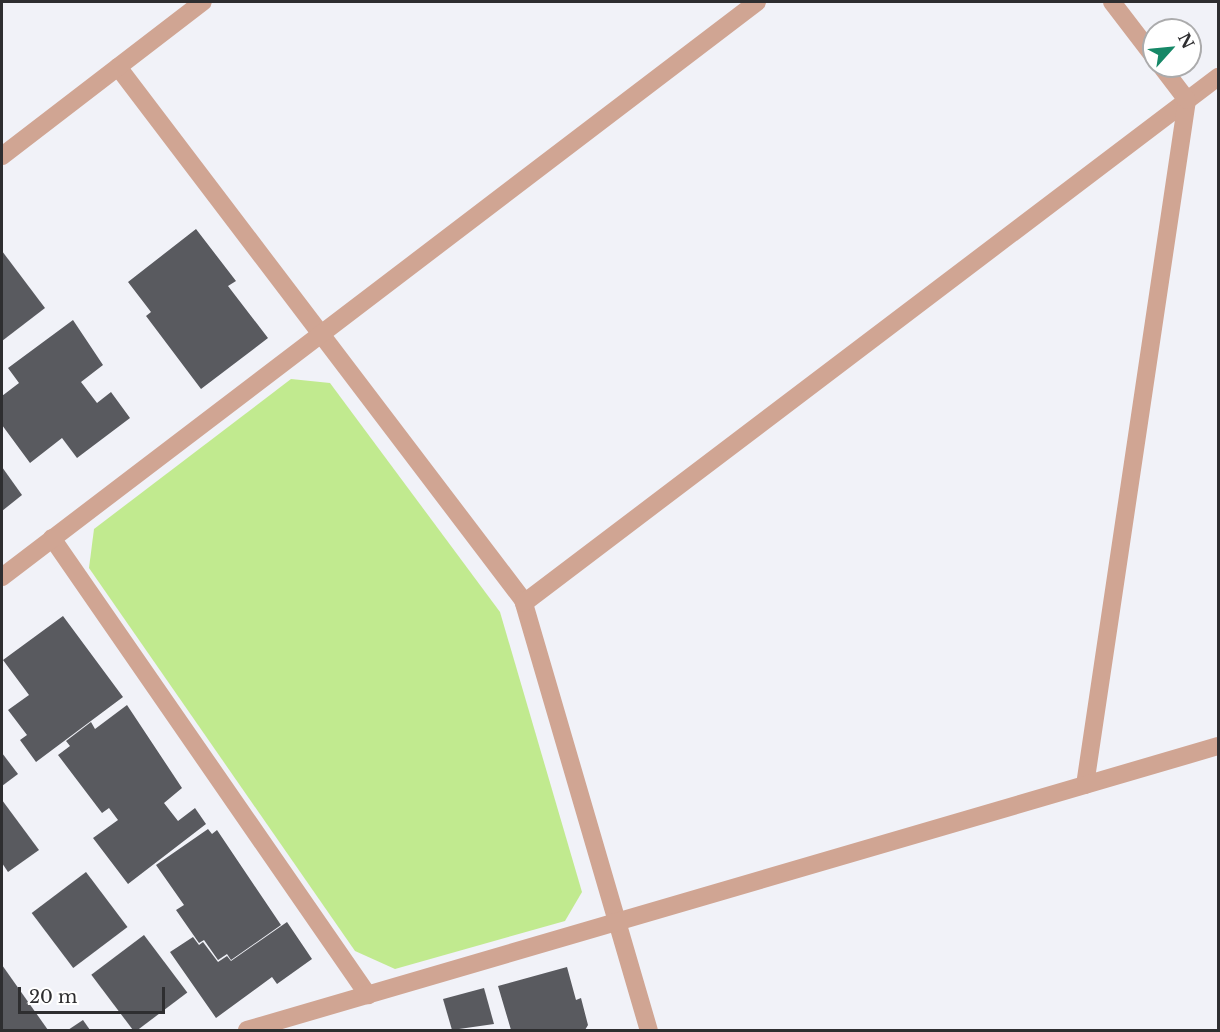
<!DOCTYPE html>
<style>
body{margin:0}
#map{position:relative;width:1220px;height:1032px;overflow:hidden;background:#f1f2f8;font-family:"Libre Baskerville",serif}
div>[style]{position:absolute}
.green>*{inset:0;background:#c1ea8f}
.building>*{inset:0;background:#595a5f;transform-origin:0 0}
.minor>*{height:18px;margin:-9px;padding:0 9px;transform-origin:9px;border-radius:9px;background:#d0a593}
span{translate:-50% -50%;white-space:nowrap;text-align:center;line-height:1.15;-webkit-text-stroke:6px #fff;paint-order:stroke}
.frame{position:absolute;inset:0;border:3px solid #2e2e30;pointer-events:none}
.north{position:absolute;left:1142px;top:18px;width:60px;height:60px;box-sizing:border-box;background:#fff;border:2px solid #ababac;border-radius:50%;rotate:63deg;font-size:16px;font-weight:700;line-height:24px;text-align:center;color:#2e2e30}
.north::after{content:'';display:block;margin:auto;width:21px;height:27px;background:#168867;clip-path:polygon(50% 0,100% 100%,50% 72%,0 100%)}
.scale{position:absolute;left:18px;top:987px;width:147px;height:27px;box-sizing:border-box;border:3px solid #2e2e30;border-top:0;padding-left:8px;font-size:18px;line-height:21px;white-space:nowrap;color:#2e2e30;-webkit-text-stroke:4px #fff;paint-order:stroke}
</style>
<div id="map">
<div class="green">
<div style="clip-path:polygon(291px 379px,330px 383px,500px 612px,582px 892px,565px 921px,395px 969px,355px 951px,89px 568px,94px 529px)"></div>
</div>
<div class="building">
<div style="clip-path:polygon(196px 229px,236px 281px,228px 286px,268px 338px,201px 389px,146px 316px,151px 312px,128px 282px)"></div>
<div style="clip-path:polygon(2px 251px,45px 308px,2px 341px)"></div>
<div style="clip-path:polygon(73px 320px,103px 365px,81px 382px,97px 403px,111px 392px,130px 418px,77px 458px,62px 438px,30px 463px,2px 425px,2px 396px,19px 383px,8px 368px)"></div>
<div style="clip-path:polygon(2px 467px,22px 495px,2px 511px)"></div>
<div style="clip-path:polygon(63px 616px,123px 697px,36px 762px,20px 740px,27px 735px,8px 710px,29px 695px,3px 660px)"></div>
<div style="clip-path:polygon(127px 705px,182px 788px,164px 803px,178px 821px,195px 808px,206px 824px,128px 884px,93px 838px,118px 820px,109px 808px,102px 813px,58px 755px,70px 746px,66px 741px,91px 722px,95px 729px)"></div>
<div style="clip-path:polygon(2px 753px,18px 774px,2px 786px)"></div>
<div style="clip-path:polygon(2px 800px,39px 850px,8px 872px,2px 863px)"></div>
<div style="clip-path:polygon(208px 829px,212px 834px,217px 830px,281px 925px,231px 960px,227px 954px,218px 960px,204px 940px,199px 943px,176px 910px,184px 905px,156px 865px)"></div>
<div style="left:86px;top:872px;width:69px;height:68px;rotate:53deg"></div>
<div style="clip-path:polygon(287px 922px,312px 959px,277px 984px,272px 977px,216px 1018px,170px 952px,193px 937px,199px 945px,203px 942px,218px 962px,227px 956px,231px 961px)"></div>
<div style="left:144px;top:935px;width:72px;height:66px;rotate:53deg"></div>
<div style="clip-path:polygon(2px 965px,48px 1030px,2px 1030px)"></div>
<div style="clip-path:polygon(567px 967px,576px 1000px,581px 998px,588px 1025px,585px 1030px,511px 1030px,498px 986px)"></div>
<div style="clip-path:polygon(484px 988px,494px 1024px,452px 1030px,443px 999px)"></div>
<div style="clip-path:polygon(83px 1020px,90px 1030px,68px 1030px)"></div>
</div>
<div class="minor">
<div style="left:1112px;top:2px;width:69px;rotate:52.6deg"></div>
<div style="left:118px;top:67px;width:669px;rotate:52.77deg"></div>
<div style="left:523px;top:600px;width:448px;rotate:73.7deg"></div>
<div style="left:2px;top:156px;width:253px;rotate:-37.5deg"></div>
<div style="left:52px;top:538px;width:556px;rotate:55.34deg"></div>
<div style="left:2px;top:577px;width:949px;rotate:-37.29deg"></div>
<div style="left:524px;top:603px;width:871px;rotate:-37.16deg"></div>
<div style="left:1085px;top:785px;width:693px;rotate:-81.53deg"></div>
<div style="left:1187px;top:100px;width:43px;rotate:-127.4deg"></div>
<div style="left:247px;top:1030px;width:1012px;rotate:-16.3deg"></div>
</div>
<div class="frame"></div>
<div class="north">N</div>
<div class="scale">20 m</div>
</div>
